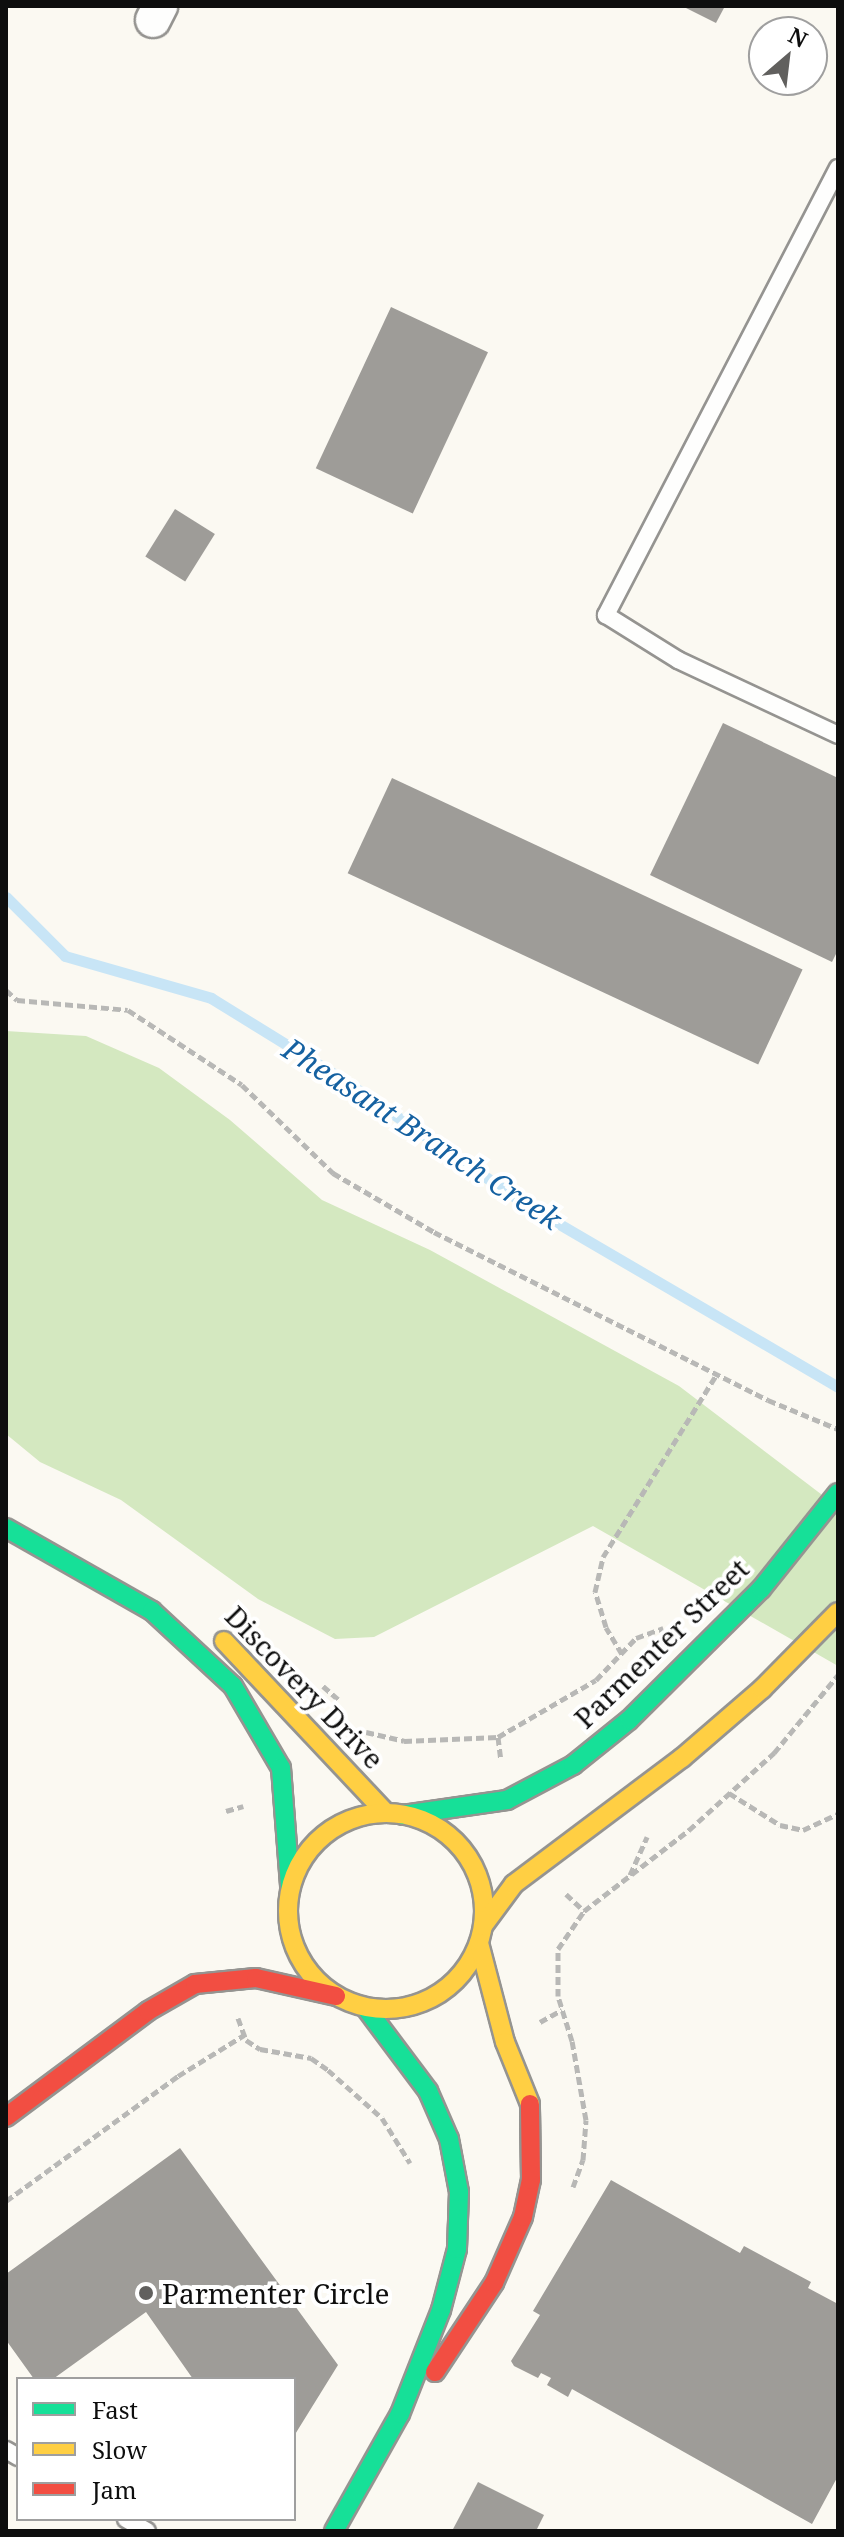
<!DOCTYPE html>
<style>
body{margin:0}
#map{position:relative;width:844px;height:2537px;overflow:hidden;background:#fbf9f2;font-family:"Noto Serif",serif}
div>[style]{position:absolute}
.forest>*{inset:0;background:#d4e8c0}
.stream>*{height:11px;margin:-5.5px;padding:0 5.5px;transform-origin:5.5px;border-radius:5.5px;background:#c8e5f6}
.building>*{inset:0;background:#9e9c98;transform-origin:0 0}
.path>*{height:5px;margin-top:-2.5px;transform-origin:0;background:repeating-linear-gradient(90deg,#b8b8b6 0 8px,transparent 0 12px)}
.roads{filter:drop-shadow(2px 0 #959491) drop-shadow(-2px 0 #959491) drop-shadow(0 2px #959491) drop-shadow(0 -2px #959491)}
.lane>*{height:16px;margin:-8px;padding:0 8px;transform-origin:8px;border-radius:8px;background:#fefefd}
.street>*{height:34px;margin:-17px;padding:0 17px;transform-origin:17px;border-radius:17px;background:#fefefd}
.fast>*{height:18px;margin:-9px;padding:0 9px;transform-origin:9px;border-radius:9px;background:#16e098}
.slow>*{height:18px;margin:-9px;padding:0 9px;transform-origin:9px;border-radius:9px;background:#ffcf43}
.slow>.ring{margin:-9px;padding:0;box-sizing:content-box;background:none;border:18px solid #ffcf43;border-radius:50%}
.jam>*{height:18px;margin:-9px;padding:0 9px;transform-origin:9px;border-radius:9px;background:#f24e42}
.dots>*{width:22px;height:22px;translate:-50% -50%;box-sizing:border-box;border:4px solid #fff;border-radius:50%}
span{translate:-50% -50%;white-space:nowrap;text-align:center;line-height:1.15;-webkit-text-stroke:8px #fff;paint-order:stroke}
.street-label{font-size:28px;color:#0e0e0e}
.poi-label{font-size:28px;color:#0e0e0e}
.left{translate:0 -50%;text-align:left}
.water-label{font-size:30px;color:#1561a1;font-style:italic}
.frame{position:absolute;inset:0;border:8px solid #0e0e0e;pointer-events:none}
.legend{position:absolute;left:16px;top:2377px;width:280px;height:144px;box-sizing:border-box;background:#fff;border:2px solid #9f9f9f;margin:0;padding:10px 14px;list-style:none;font-size:24px;color:#0e0e0e}
.legend li{display:flex;align-items:center;gap:16px;height:40px}
.legend b{width:40px;border:2px solid #9f9f9f}
.north{position:absolute;left:748px;top:16px;width:80px;height:80px;box-sizing:border-box;background:#fff;border:2px solid #9f9f9f;border-radius:50%;rotate:28deg;font-size:22px;font-weight:700;line-height:32px;text-align:center;color:#0e0e0e}
.north::after{content:'';display:block;margin:auto;width:28px;height:36px;background:#61605e;clip-path:polygon(50% 0,100% 100%,50% 72%,0 100%)}
</style>
<div id="map">
<div class="forest">
<div style="clip-path:polygon(6px 1031px,86px 1036px,159px 1068px,230px 1120px,322px 1200px,430px 1250px,679px 1386px,838px 1507px,838px 1666px,593px 1526px,374px 1637px,335px 1639px,258px 1599px,121px 1500px,40px 1462px,6px 1434px)"></div>
</div>
<div class="stream">
<div style="left:6px;top:897px;width:83px;rotate:45deg"></div>
<div style="left:65px;top:956px;width:152px;rotate:16deg"></div>
<div style="left:211px;top:998px;width:154px;rotate:31.7deg"></div>
<div style="left:342px;top:1079px;width:222px;rotate:34.3deg"></div>
<div style="left:525px;top:1204px;width:363px;rotate:30.3deg"></div>
</div>
<div class="building">
<div style="clip-path:polygon(682px 6px,725px 6px,716px 23px)"></div>
<div style="left:391px;top:307px;width:107px;height:178px;rotate:25deg"></div>
<div style="left:175px;top:509px;width:47px;height:56px;rotate:32deg"></div>
<div style="clip-path:polygon(723px 723px,838px 778px,838px 950px,832px 962px,650px 875px)"></div>
<div style="left:392px;top:778px;width:453px;height:105px;rotate:25deg"></div>
<div style="clip-path:polygon(180px 2148px,338px 2365px,294px 2436px,294px 2379px,193px 2379px,146px 2312px,53px 2379px,34px 2379px,6px 2340px,6px 2274px)"></div>
<div style="clip-path:polygon(611px 2180px,740px 2253px,744px 2246px,811px 2282px,808px 2288px,838px 2304px,838px 2476px,812px 2524px,572px 2389px,568px 2397px,547px 2385px,551px 2378px,541px 2373px,538px 2378px,514px 2366px,511px 2361px,540px 2315px,533px 2311px)"></div>
<div style="clip-path:polygon(478px 2482px,544px 2515px,536px 2531px,452px 2531px)"></div>
</div>
<div class="path">
<div style="left:6px;top:990px;width:15px;rotate:42deg"></div>
<div style="left:17px;top:1000px;width:111px;rotate:5.1deg"></div>
<div style="left:128px;top:1010px;width:136px;rotate:33.3deg"></div>
<div style="left:242px;top:1085px;width:127px;rotate:44deg"></div>
<div style="left:333px;top:1173px;width:117px;rotate:30.3deg"></div>
<div style="left:434px;top:1232px;width:374px;rotate:26.7deg"></div>
<div style="left:768px;top:1400px;width:76px;rotate:22.5deg"></div>
<div style="left:622px;top:1654px;width:31px;rotate:-121deg"></div>
<div style="left:606px;top:1627px;width:37px;rotate:-107deg"></div>
<div style="left:595px;top:1592px;width:36px;rotate:-77deg"></div>
<div style="left:603px;top:1557px;width:216px;rotate:-58.1deg"></div>
<div style="left:323px;top:1686px;width:21px;rotate:41deg"></div>
<div style="left:366px;top:1732px;width:39px;rotate:13deg"></div>
<div style="left:404px;top:1741px;width:94px;rotate:-2.4deg"></div>
<div style="left:498px;top:1737px;width:113px;rotate:-30.2deg"></div>
<div style="left:596px;top:1680px;width:58px;rotate:-46.4deg"></div>
<div style="left:636px;top:1638px;width:29px;rotate:-20deg"></div>
<div style="left:498px;top:1737px;width:23px;rotate:83deg"></div>
<div style="left:729px;top:1793px;width:60px;rotate:32.1deg"></div>
<div style="left:780px;top:1825px;width:24px;rotate:12deg"></div>
<div style="left:803px;top:1830px;width:38px;rotate:-25deg"></div>
<div style="left:226px;top:1811px;width:18px;rotate:-16deg"></div>
<div style="left:630px;top:1875px;width:42px;rotate:-65.9deg"></div>
<div style="left:566px;top:1894px;width:25px;rotate:43deg"></div>
<div style="left:238px;top:2018px;width:23px;rotate:70deg"></div>
<div style="left:246px;top:2040px;width:17px;rotate:33deg"></div>
<div style="left:260px;top:2049px;width:52px;rotate:10deg"></div>
<div style="left:311px;top:2058px;width:21px;rotate:35deg"></div>
<div style="left:328px;top:2070px;width:72px;rotate:41.6deg"></div>
<div style="left:382px;top:2118px;width:53px;rotate:58.1deg"></div>
<div style="left:540px;top:2022px;width:25px;rotate:-29deg"></div>
<div style="left:573px;top:2187px;width:29px;rotate:-70deg"></div>
<div style="left:583px;top:2160px;width:40px;rotate:-85.7deg"></div>
<div style="left:586px;top:2120px;width:80px;rotate:-100deg"></div>
<div style="left:572px;top:2041px;width:47px;rotate:-107.3deg"></div>
<div style="left:558px;top:1996px;width:47px;rotate:-90deg"></div>
<div style="left:558px;top:1949px;width:46px;rotate:-55.6deg"></div>
<div style="left:584px;top:1911px;width:133px;rotate:-37.6deg"></div>
<div style="left:689px;top:1830px;width:115px;rotate:-42.2deg"></div>
<div style="left:774px;top:1753px;width:101px;rotate:-50.6deg"></div>
<div style="left:6px;top:2201px;width:213px;rotate:-36deg"></div>
<div style="left:178px;top:2076px;width:78px;rotate:-31.8deg"></div>
</div>
<div class="roads">
<div class="lane">
<div style="left:838px;top:168px;width:504px;rotate:117.43deg"></div>
<div style="left:606px;top:615px;width:85px;rotate:32deg"></div>
<div style="left:678px;top:660px;width:177px;rotate:25.1deg"></div>
<div style="left:6px;top:2450px;width:14px;rotate:30deg"></div>
<div style="left:126px;top:2519px;width:24px;rotate:30deg"></div>
</div>
<div class="street">
<div style="left:153px;top:20px;width:16px;rotate:-63deg"></div>
</div>
<div class="fast">
<div style="left:6px;top:1528px;width:168px;rotate:29.6deg"></div>
<div style="left:152px;top:1611px;width:110px;rotate:42.8deg"></div>
<div style="left:233px;top:1686px;width:95px;rotate:59.7deg"></div>
<div style="left:281px;top:1768px;width:118px;rotate:85.6deg"></div>
<div style="left:403px;top:1815px;width:105px;rotate:-8.2deg"></div>
<div style="left:507px;top:1800px;width:75px;rotate:-27.9deg"></div>
<div style="left:573px;top:1765px;width:72px;rotate:-38.8deg"></div>
<div style="left:629px;top:1720px;width:186px;rotate:-44.8deg"></div>
<div style="left:761px;top:1589px;width:123px;rotate:-51.3deg"></div>
<div style="left:334px;top:2531px;width:134px;rotate:-60.6deg"></div>
<div style="left:400px;top:2414px;width:112px;rotate:-68.5deg"></div>
<div style="left:441px;top:2310px;width:63px;rotate:-75.3deg"></div>
<div style="left:457px;top:2249px;width:57px;rotate:-88deg"></div>
<div style="left:459px;top:2192px;width:54px;rotate:-100.7deg"></div>
<div style="left:449px;top:2139px;width:52px;rotate:-113.6deg"></div>
<div style="left:428px;top:2091px;width:104px;rotate:-126.8deg"></div>
</div>
<div class="slow">
<div style="left:224px;top:1641px;width:236px;rotate:46.7deg"></div>
<div class="ring" style="left:288px;top:1813px;width:178px;height:178px"></div>
<div style="left:483px;top:1926px;width:52px;rotate:-53.6deg"></div>
<div style="left:514px;top:1884px;width:210px;rotate:-36.9deg"></div>
<div style="left:682px;top:1758px;width:106px;rotate:-40.8deg"></div>
<div style="left:762px;top:1689px;width:108px;rotate:-45.4deg"></div>
<div style="left:479px;top:1943px;width:102px;rotate:75.3deg"></div>
<div style="left:505px;top:2042px;width:67px;rotate:68deg"></div>
</div>
<div class="jam">
<div style="left:6px;top:2117px;width:177px;rotate:-36.7deg"></div>
<div style="left:148px;top:2011px;width:54px;rotate:-29.9deg"></div>
<div style="left:195px;top:1984px;width:61px;rotate:-5.6deg"></div>
<div style="left:256px;top:1978px;width:82px;rotate:12.7deg"></div>
<div style="left:435px;top:2372px;width:107px;rotate:-56.5deg"></div>
<div style="left:494px;top:2283px;width:72px;rotate:-66.3deg"></div>
<div style="left:523px;top:2217px;width:38px;rotate:-78deg"></div>
<div style="left:531px;top:2180px;width:76px;rotate:-90.8deg"></div>
</div>
</div>
<div class="dots">
<div style="left:146px;top:2293px;background:#61605e"></div>
</div>
<div class="street-label">
<span style="left:661px;top:1643px;rotate:-44deg">Parmenter Street</span>
<span style="left:305px;top:1687px;rotate:46deg">Discovery Drive</span>
</div>
<div class="poi-label">
<span class="left" style="left:162px;top:2293px">Parmenter Circle</span>
</div>
<div class="water-label">
<span style="left:422px;top:1134px;rotate:33deg">Pheasant Branch Creek</span>
</div>
<div class="frame"></div>
<ul class="legend">
<li><b style="height:10px;background:#16e098"></b>Fast</li>
<li><b style="height:10px;background:#ffcf43"></b>Slow</li>
<li><b style="height:10px;background:#f24e42"></b>Jam</li>
</ul>
<div class="north">N</div>
</div>
